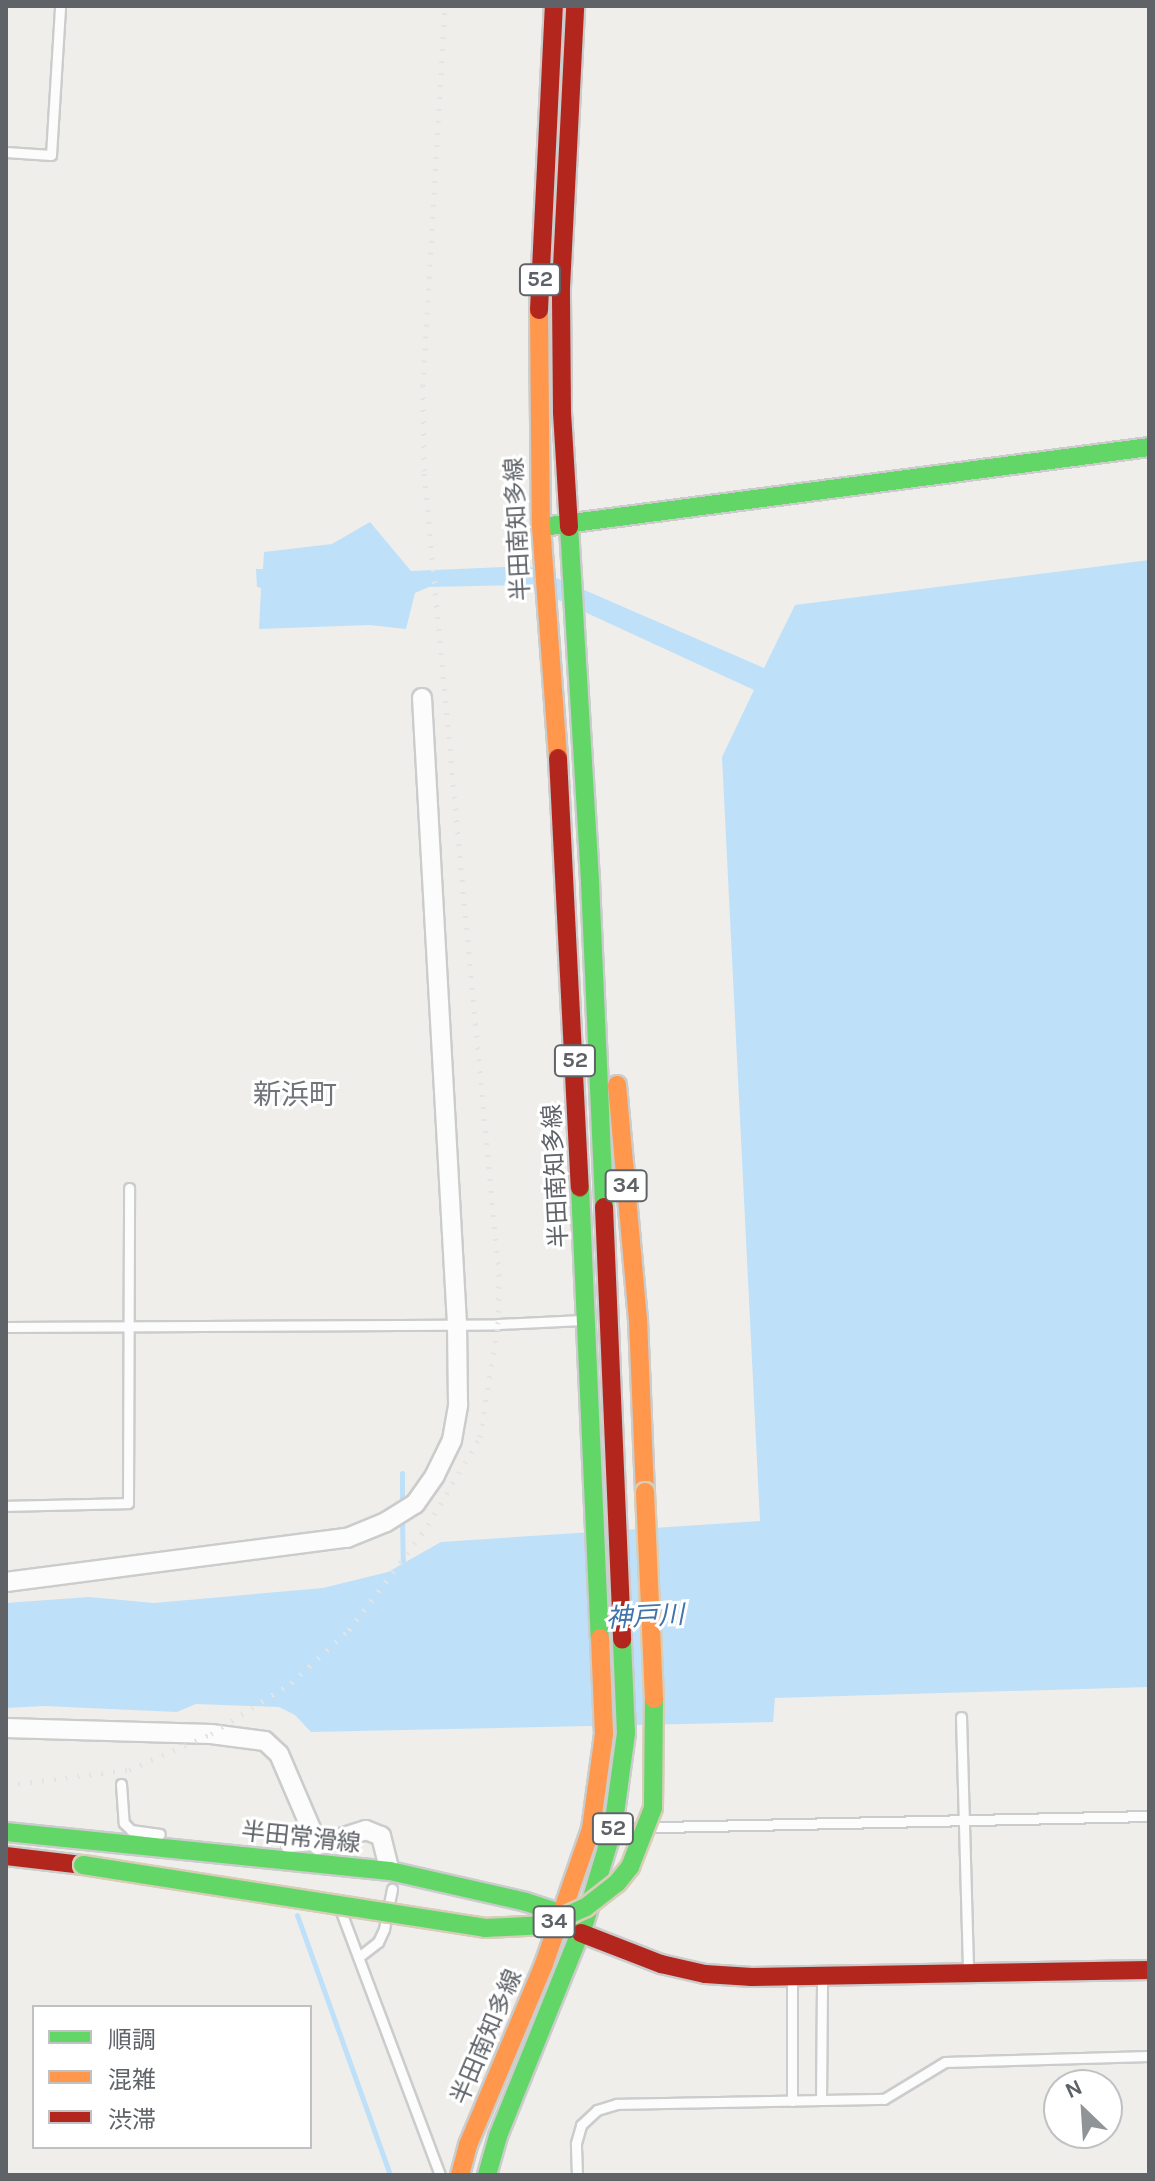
<!DOCTYPE html>
<meta charset="utf-8">
<style>
body{margin:0}
#map{position:relative;width:1155px;height:2181px;overflow:hidden;background:#efeeea;font-family:Karla,"Noto Sans JP",sans-serif}
div>[style]{position:absolute}
.water>*{inset:0;background:#bfe0f9}
.stream>*{height:5px;margin:-2.5px;padding:0 2.5px;transform-origin:2.5px;border-radius:2.5px;background:#bfe0f9}
.roads{filter:drop-shadow(2px 0 #cbcccc) drop-shadow(-2px 0 #cbcccc) drop-shadow(0 2px #cbcccc) drop-shadow(0 -2px #cbcccc)}
.lane>*{height:9px;margin:-4.5px;padding:0 4.5px;transform-origin:4.5px;border-radius:4.5px;background:#fdfcfc}
.street>*{height:18px;margin:-9px;padding:0 9px;transform-origin:9px;border-radius:9px;background:#fdfcfc}
.fast>*{height:18px;margin:-9px;padding:0 9px;transform-origin:9px;border-radius:9px;background:#63d668}
.slow>*{height:18px;margin:-9px;padding:0 9px;transform-origin:9px;border-radius:9px;background:#ff974d}
.jam>*{height:18px;margin:-9px;padding:0 9px;transform-origin:9px;border-radius:9px;background:#b3261e}
.rail>*{height:5px;margin-top:-2.5px;transform-origin:0;background:repeating-linear-gradient(90deg,#e4e4e4 0 2px,transparent 0 12px)}
.bridges{filter:drop-shadow(2px 0 #d7ceb8) drop-shadow(-2px 0 #d7ceb8) drop-shadow(0 2px #d7ceb8) drop-shadow(0 -2px #d7ceb8)}
.fast-bridge>*{height:18px;margin:-9px;padding:0 9px;transform-origin:9px;border-radius:9px;background:#63d668}
.slow-bridge>*{height:18px;margin:-9px;padding:0 9px;transform-origin:9px;border-radius:9px;background:#ff974d}
span{translate:-50% -50%;white-space:nowrap;text-align:center;line-height:1.15;-webkit-text-stroke:6px #fff;paint-order:stroke}
.shield-label span{padding:2px 6px;background:#fff;border:2px solid;border-radius:6px;-webkit-text-stroke-width:0}
.shield-label{font-size:22px;color:#5f6368;font-weight:700}
.street-label{font-size:24px;color:#5f6368}
.water-label{font-size:26px;color:#4174aa;font-style:italic}
.quarter-label{font-size:28px;color:#70757a}
.frame{position:absolute;inset:0;border:8px solid #5f6368;pointer-events:none}
.legend{position:absolute;left:32px;top:2005px;width:280px;height:144px;box-sizing:border-box;background:#fff;border:2px solid #bfc1c3;margin:0;padding:10px 14px;list-style:none;font-size:24px;color:#5f6368}
.legend li{display:flex;align-items:center;gap:16px;height:40px}
.legend b{width:40px;border:2px solid #bfc1c3}
.north{position:absolute;left:1043px;top:2069px;width:80px;height:80px;box-sizing:border-box;background:#fff;border:2px solid #bfc1c3;border-radius:50%;rotate:335deg;font-size:22px;font-weight:700;line-height:32px;text-align:center;color:#5f6368}
.north::after{content:'';display:block;margin:auto;width:28px;height:36px;background:#919496;clip-path:polygon(50% 0,100% 100%,50% 72%,0 100%)}
</style>
<div id="map">
<div class="water">
<div style="clip-path:polygon(370px 522px,411px 571px,529px 566px,764px 668px,795px 605px,1149px 560px,1149px 1687px,775px 1698px,773px 1722px,311px 1732px,295px 1715px,279px 1707px,196px 1704px,177px 1712px,44px 1706px,6px 1708px,6px 1603px,89px 1597px,154px 1603px,323px 1588px,388px 1572px,441px 1542px,760px 1521px,722px 757px,754px 690px,526px 585px,429px 587px,415px 593px,406px 629px,369px 625px,259px 629px,261px 588px,257px 587px,256px 569px,263px 569px,264px 552px,332px 544px)"></div>
</div>
<div class="stream">
<div style="left:402px;top:1473px;width:35px;rotate:90deg"></div>
<div style="left:402px;top:1518px;width:50px;rotate:88.9deg"></div>
<div style="left:297px;top:1915px;width:276px;rotate:70.3deg"></div>
</div>
<div class="roads">
<div class="lane">
<div style="left:6px;top:152px;width:45px;rotate:3.8deg"></div>
<div style="left:51px;top:155px;width:149px;rotate:-86.5deg"></div>
<div style="left:6px;top:1327px;width:492px;rotate:-0.3deg"></div>
<div style="left:498px;top:1324px;width:84px;rotate:-2.7deg"></div>
<div style="left:6px;top:1506px;width:122px;rotate:-1.4deg"></div>
<div style="left:128px;top:1503px;width:315px;rotate:-89.8deg"></div>
<div style="left:961px;top:1717px;width:254px;rotate:88.4deg"></div>
<div style="left:121px;top:1784px;width:39px;rotate:86deg"></div>
<div style="left:124px;top:1823px;width:10px;rotate:45deg"></div>
<div style="left:131px;top:1830px;width:29px;rotate:8deg"></div>
<div style="left:617px;top:1828px;width:532px;rotate:-1.29deg"></div>
<div style="left:286px;top:1847px;width:32px;rotate:-4deg"></div>
<div style="left:340px;top:1909px;width:284px;rotate:69.4deg"></div>
<div style="left:360px;top:1956px;width:23px;rotate:-38deg"></div>
<div style="left:378px;top:1942px;width:14px;rotate:-65deg"></div>
<div style="left:384px;top:1929px;width:41px;rotate:-78.7deg"></div>
<div style="left:821px;top:2100px;width:122px;rotate:-89.5deg"></div>
<div style="left:792px;top:2101px;width:121px;rotate:-90deg"></div>
<div style="left:577px;top:2175px;width:32px;rotate:-92deg"></div>
<div style="left:576px;top:2143px;width:19px;rotate:-74deg"></div>
<div style="left:581px;top:2125px;width:22px;rotate:-43deg"></div>
<div style="left:597px;top:2110px;width:21px;rotate:-17deg"></div>
<div style="left:617px;top:2104px;width:267px;rotate:-1.1deg"></div>
<div style="left:884px;top:2099px;width:71px;rotate:-31.2deg"></div>
<div style="left:945px;top:2062px;width:204px;rotate:-1.7deg"></div>
</div>
<div class="street">
<div style="left:6px;top:1582px;width:344px;rotate:-7.4deg"></div>
<div style="left:347px;top:1538px;width:42px;rotate:-22.3deg"></div>
<div style="left:386px;top:1522px;width:34px;rotate:-32deg"></div>
<div style="left:415px;top:1504px;width:35px;rotate:-55deg"></div>
<div style="left:435px;top:1475px;width:39px;rotate:-64deg"></div>
<div style="left:452px;top:1440px;width:36px;rotate:-80deg"></div>
<div style="left:458px;top:1405px;width:81px;rotate:-90.7deg"></div>
<div style="left:457px;top:1324px;width:627px;rotate:-93.2deg"></div>
<div style="left:6px;top:1728px;width:205px;rotate:1.7deg"></div>
<div style="left:211px;top:1734px;width:54px;rotate:7.4deg"></div>
<div style="left:265px;top:1741px;width:19px;rotate:43deg"></div>
<div style="left:279px;top:1754px;width:99px;rotate:66.8deg"></div>
<div style="left:318px;top:1845px;width:50px;rotate:-17.4deg"></div>
<div style="left:366px;top:1830px;width:16px;rotate:22deg"></div>
<div style="left:381px;top:1836px;width:36px;rotate:76deg"></div>
</div>
<div class="fast">
<div style="left:550px;top:526px;width:604px;rotate:-7.51deg"></div>
<div style="left:569px;top:527px;width:356px;rotate:86.6deg"></div>
<div style="left:590px;top:882px;width:325px;rotate:87.5deg"></div>
<div style="left:580px;top:1187px;width:451px;rotate:87.5deg"></div>
<div style="left:6px;top:1832px;width:386px;rotate:5.8deg"></div>
<div style="left:390px;top:1871px;width:139px;rotate:12.8deg"></div>
<div style="left:526px;top:1902px;width:58px;rotate:18.1deg"></div>
<div style="left:487px;top:2175px;width:41px;rotate:-74.2deg"></div>
<div style="left:498px;top:2136px;width:232px;rotate:-68deg"></div>
<div style="left:585px;top:1921px;width:97px;rotate:-73.2deg"></div>
<div style="left:613px;top:1828px;width:96px;rotate:-82.2deg"></div>
<div style="left:626px;top:1733px;width:93px;rotate:-92.5deg"></div>
</div>
<div class="slow">
<div style="left:539px;top:310px;width:216px;rotate:89.5deg"></div>
<div style="left:541px;top:526px;width:233px;rotate:85.8deg"></div>
<div style="left:617px;top:1085px;width:235px;rotate:84.9deg"></div>
<div style="left:638px;top:1319px;width:173px;rotate:87.7deg"></div>
<div style="left:460px;top:2175px;width:31px;rotate:-75deg"></div>
<div style="left:468px;top:2145px;width:196px;rotate:-67.2deg"></div>
<div style="left:544px;top:1964px;width:143px;rotate:-70.8deg"></div>
<div style="left:591px;top:1829px;width:96px;rotate:-82.2deg"></div>
<div style="left:604px;top:1734px;width:96px;rotate:-92.4deg"></div>
</div>
<div class="jam">
<div style="left:539px;top:310px;width:304px;rotate:-87.2deg"></div>
<div style="left:569px;top:527px;width:115px;rotate:-93.5deg"></div>
<div style="left:562px;top:412px;width:125px;rotate:-90.5deg"></div>
<div style="left:561px;top:287px;width:281px;rotate:-87.1deg"></div>
<div style="left:558px;top:758px;width:430px;rotate:87.1deg"></div>
<div style="left:604px;top:1207px;width:433px;rotate:87.6deg"></div>
<div style="left:6px;top:1856px;width:78px;rotate:6.7deg"></div>
<div style="left:581px;top:1933px;width:86px;rotate:21.2deg"></div>
<div style="left:661px;top:1964px;width:45px;rotate:12.8deg"></div>
<div style="left:705px;top:1974px;width:47px;rotate:3.7deg"></div>
<div style="left:752px;top:1977px;width:397px;rotate:-1deg"></div>
</div>
</div>
<div class="rail">
<div style="left:6px;top:1785px;width:124px;rotate:-7deg"></div>
<div style="left:129px;top:1770px;width:90px;rotate:-23.7deg"></div>
<div style="left:211px;top:1734px;width:95px;rotate:-32.5deg"></div>
<div style="left:291px;top:1683px;width:79px;rotate:-42.4deg"></div>
<div style="left:349px;top:1630px;width:131px;rotate:-53deg"></div>
<div style="left:428px;top:1525px;width:102px;rotate:-59.4deg"></div>
<div style="left:480px;top:1437px;width:114px;rotate:-80.9deg"></div>
<div style="left:498px;top:1324px;width:48px;rotate:-88.8deg"></div>
<div style="left:499px;top:1276px;width:808px;rotate:-95.32deg"></div>
<div style="left:424px;top:471px;width:85px;rotate:-90.7deg"></div>
<div style="left:423px;top:386px;width:381px;rotate:-86.7deg"></div>
</div>
<div class="bridges">
<div class="fast-bridge">
<div style="left:83px;top:1865px;width:407px;rotate:8.9deg"></div>
<div style="left:485px;top:1928px;width:62px;rotate:-2.8deg"></div>
<div style="left:547px;top:1925px;width:43px;rotate:-24.8deg"></div>
<div style="left:586px;top:1907px;width:39px;rotate:-38deg"></div>
<div style="left:617px;top:1883px;width:21px;rotate:-51deg"></div>
<div style="left:630px;top:1867px;width:63px;rotate:-68.7deg"></div>
<div style="left:653px;top:1808px;width:109px;rotate:-89.5deg"></div>
</div>
<div class="slow-bridge">
<div style="left:645px;top:1492px;width:207px;rotate:87.5deg"></div>
</div>
</div>
<div class="shield-label">
<span style="left:540px;top:280px">52</span>
<span style="left:575px;top:1061px">52</span>
<span style="left:626px;top:1186px">34</span>
<span style="left:613px;top:1829px">52</span>
<span style="left:554px;top:1922px">34</span>
</div>
<div class="street-label">
<span style="left:518px;top:529px;rotate:-93deg">半田南知多線</span>
<span style="left:556px;top:1176px;rotate:-93deg">半田南知多線</span>
<span style="left:301px;top:1838px;rotate:6deg">半田常滑線</span>
<span style="left:487px;top:2037px;rotate:-67deg">半田南知多線</span>
</div>
<div class="water-label">
<span style="left:645px;top:1617px;rotate:-3deg">神戸川</span>
</div>
<div class="quarter-label">
<span style="left:295px;top:1095px">新浜町</span>
</div>
<div class="frame"></div>
<ul class="legend">
<li><b style="height:10px;background:#63d668"></b>順調</li>
<li><b style="height:10px;background:#ff974d"></b>混雑</li>
<li><b style="height:10px;background:#b3261e"></b>渋滞</li>
</ul>
<div class="north">N</div>
</div>
